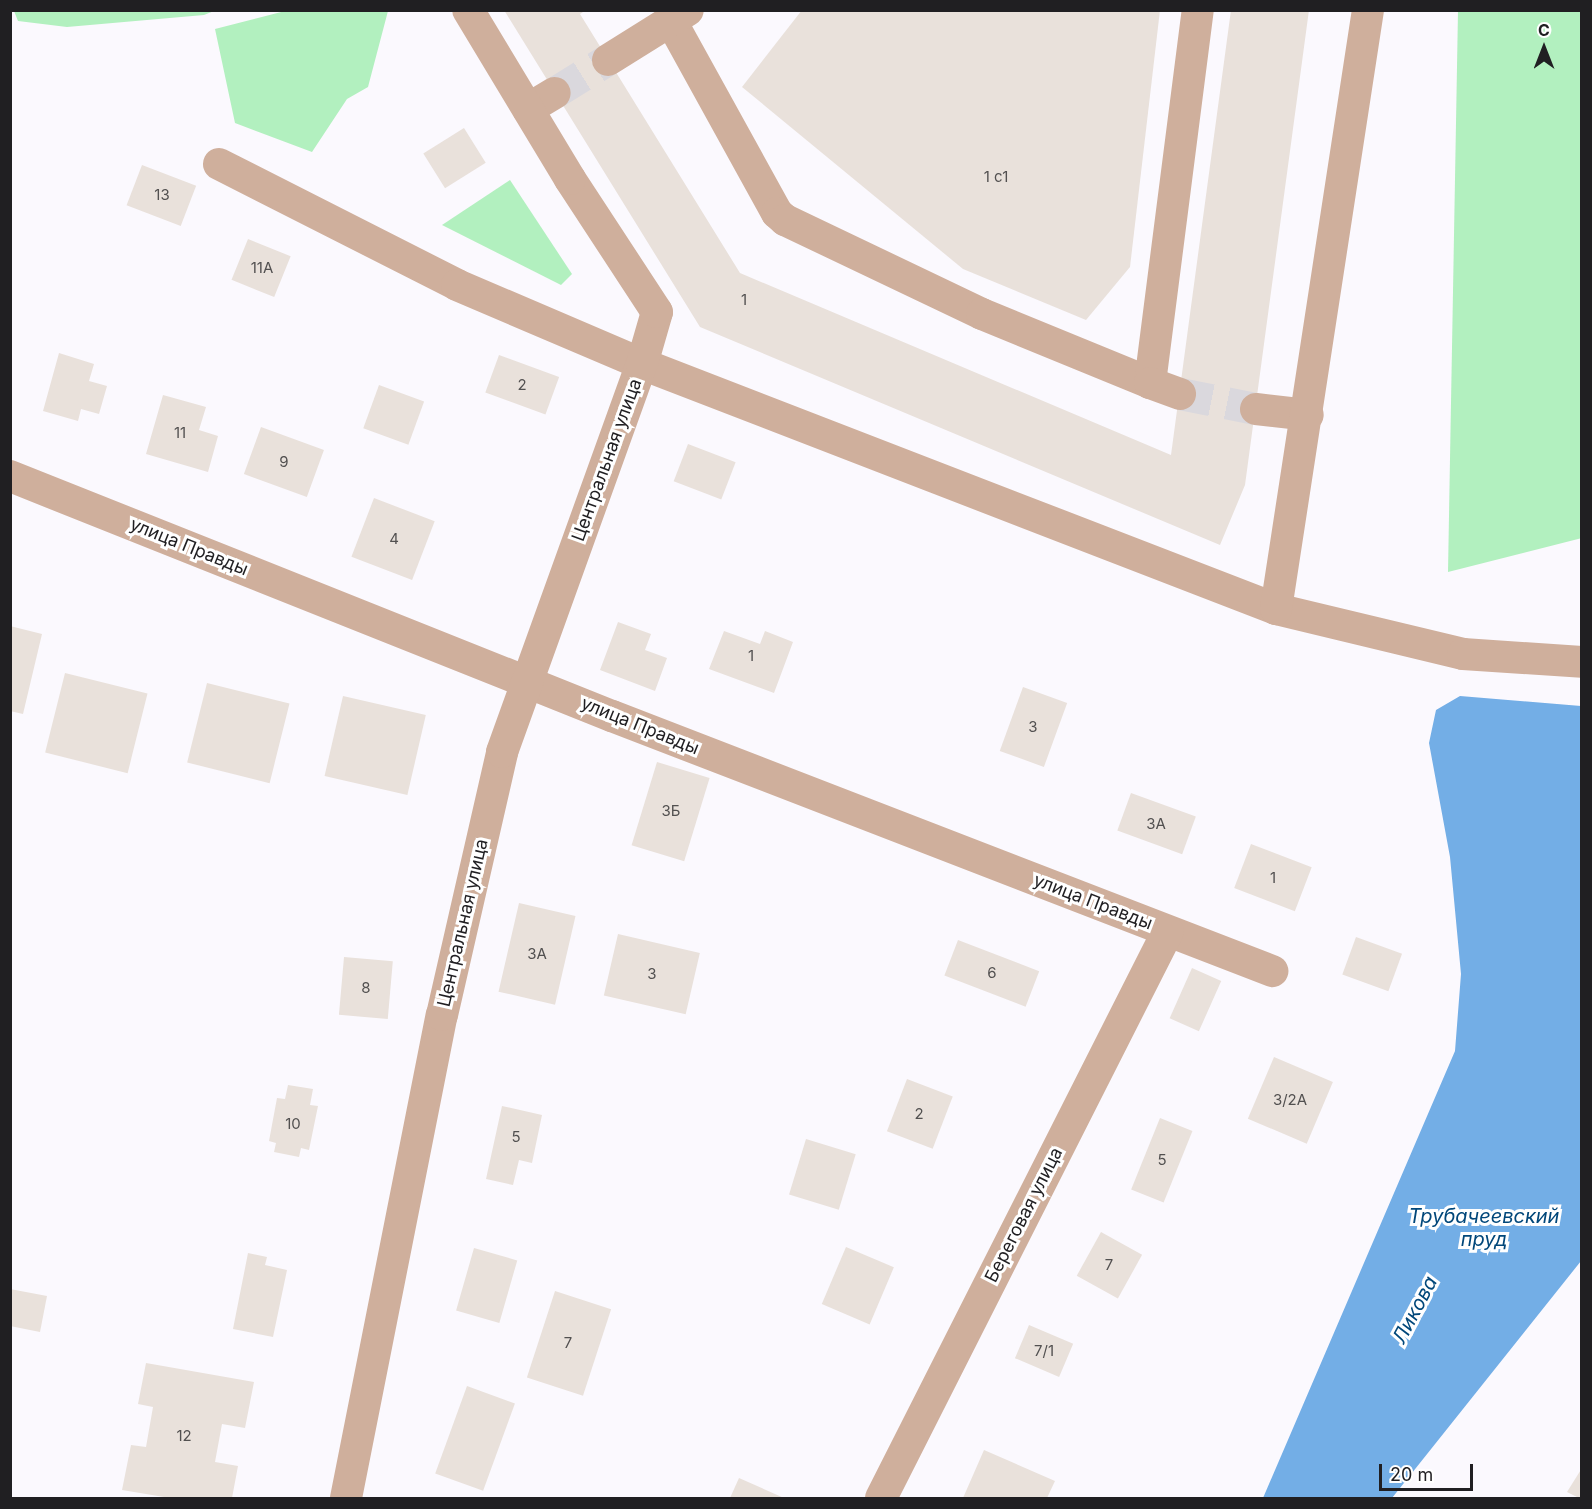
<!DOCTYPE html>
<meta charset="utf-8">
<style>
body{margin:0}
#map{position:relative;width:1592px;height:1509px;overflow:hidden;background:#fbf9fe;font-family:Inter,sans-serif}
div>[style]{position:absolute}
.green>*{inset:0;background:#b2f0bf}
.water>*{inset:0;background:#73aee6}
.building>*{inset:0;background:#e9e1db;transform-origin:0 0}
.minor-tunnel>*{height:32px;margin-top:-16px;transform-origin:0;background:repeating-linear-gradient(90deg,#dad8dd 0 32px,transparent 0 48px)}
.minor>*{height:32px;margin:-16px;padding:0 16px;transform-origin:16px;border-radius:16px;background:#cfaf9c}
span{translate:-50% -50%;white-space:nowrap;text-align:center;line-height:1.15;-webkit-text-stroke:6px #fff;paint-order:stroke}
.number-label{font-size:15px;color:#525050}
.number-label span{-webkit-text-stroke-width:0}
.street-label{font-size:18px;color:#201f22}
.water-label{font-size:20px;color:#01477a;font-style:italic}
.frame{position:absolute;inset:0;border:12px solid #201f22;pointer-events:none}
.north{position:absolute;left:1514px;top:18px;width:60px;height:60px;-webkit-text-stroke:4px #fff;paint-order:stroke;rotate:0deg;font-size:16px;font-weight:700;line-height:24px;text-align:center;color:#201f22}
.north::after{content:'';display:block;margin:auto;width:21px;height:27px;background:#201f22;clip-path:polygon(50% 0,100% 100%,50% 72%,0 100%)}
.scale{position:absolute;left:1379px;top:1464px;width:94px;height:27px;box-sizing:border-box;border:3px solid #201f22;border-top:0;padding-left:8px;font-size:18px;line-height:21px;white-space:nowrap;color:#201f22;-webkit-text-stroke:4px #fff;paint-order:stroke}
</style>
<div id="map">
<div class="green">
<div style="clip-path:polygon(289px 10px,388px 11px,368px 87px,347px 99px,312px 152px,235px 123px,215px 29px)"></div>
<div style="clip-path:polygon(14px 11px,14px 10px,214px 11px,204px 15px,67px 27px,18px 21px)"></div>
<div style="clip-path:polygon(1458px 11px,1581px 11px,1582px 538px,1448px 572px)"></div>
<div style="clip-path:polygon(510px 180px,572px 274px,561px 285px,442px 225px)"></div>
</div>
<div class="water">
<div style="clip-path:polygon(1460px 696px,1581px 706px,1581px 1261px,1392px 1498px,1263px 1498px,1455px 1051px,1461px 974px,1450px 857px,1429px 743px,1436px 710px)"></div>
</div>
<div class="building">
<div style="clip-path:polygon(504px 10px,586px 10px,580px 14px,740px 273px,1171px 455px,1231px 10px,1309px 10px,1245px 485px,1220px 545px,700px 327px)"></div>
<div style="clip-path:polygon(802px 10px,1160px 10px,1130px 267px,1086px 320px,963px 269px,742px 87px)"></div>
<div style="left:464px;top:128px;width:41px;height:48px;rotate:58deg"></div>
<div style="left:142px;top:165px;width:58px;height:43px;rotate:21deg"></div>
<div style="left:248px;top:239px;width:46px;height:44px;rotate:22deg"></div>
<div style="clip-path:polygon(59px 353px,94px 364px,89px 381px,107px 386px,99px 414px,81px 409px,78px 421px,43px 411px)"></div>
<div style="left:499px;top:355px;width:64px;height:40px;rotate:20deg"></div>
<div style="left:379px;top:385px;width:48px;height:46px;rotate:20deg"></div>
<div style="clip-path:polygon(163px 395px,206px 407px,199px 430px,218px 436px,208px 472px,146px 454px)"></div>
<div style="left:261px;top:427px;width:67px;height:50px;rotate:20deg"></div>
<div style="left:688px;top:444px;width:51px;height:40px;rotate:21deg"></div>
<div style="left:374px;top:498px;width:65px;height:63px;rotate:21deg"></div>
<div style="clip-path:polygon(618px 622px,651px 634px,645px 650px,667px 658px,655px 691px,600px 670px)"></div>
<div style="clip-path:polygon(10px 626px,42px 634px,23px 714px,10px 711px)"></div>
<div style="clip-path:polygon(724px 631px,760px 644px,765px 631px,793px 642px,774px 693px,709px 669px)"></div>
<div style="left:65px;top:673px;width:85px;height:82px;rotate:14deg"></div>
<div style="left:207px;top:683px;width:85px;height:82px;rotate:14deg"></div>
<div style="left:1023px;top:687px;width:47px;height:68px;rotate:20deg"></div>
<div style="left:343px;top:696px;width:85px;height:82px;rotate:13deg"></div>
<div style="left:657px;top:762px;width:55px;height:87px;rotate:17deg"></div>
<div style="left:1131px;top:793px;width:69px;height:40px;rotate:20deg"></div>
<div style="left:1251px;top:844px;width:65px;height:47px;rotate:21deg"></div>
<div style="left:519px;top:903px;width:58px;height:91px;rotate:13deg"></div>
<div style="left:618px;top:934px;width:84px;height:63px;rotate:13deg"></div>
<div style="left:1356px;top:937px;width:49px;height:40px;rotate:20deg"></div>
<div style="left:958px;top:940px;width:87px;height:38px;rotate:21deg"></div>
<div style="left:344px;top:957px;width:49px;height:58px;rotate:5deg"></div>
<div style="left:1192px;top:968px;width:32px;height:55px;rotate:24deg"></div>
<div style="left:1274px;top:1057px;width:64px;height:67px;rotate:23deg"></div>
<div style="left:907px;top:1079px;width:49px;height:56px;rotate:21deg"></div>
<div style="clip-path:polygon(288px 1085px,313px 1089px,310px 1105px,318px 1106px,309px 1150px,301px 1148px,299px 1157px,274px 1152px,276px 1143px,269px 1141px,277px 1098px,285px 1099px)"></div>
<div style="clip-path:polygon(502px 1106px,542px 1115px,532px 1163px,519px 1160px,513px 1185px,486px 1179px)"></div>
<div style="left:1160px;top:1118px;width:35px;height:77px;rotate:22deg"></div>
<div style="left:806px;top:1139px;width:52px;height:58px;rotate:17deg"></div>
<div style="left:1101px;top:1232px;width:47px;height:50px;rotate:29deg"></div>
<div style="left:846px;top:1247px;width:52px;height:62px;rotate:23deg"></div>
<div style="left:474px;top:1248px;width:45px;height:65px;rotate:16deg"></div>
<div style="clip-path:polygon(248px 1253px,267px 1257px,265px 1265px,287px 1270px,273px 1337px,233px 1329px)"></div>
<div style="clip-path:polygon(10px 1289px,47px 1296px,40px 1332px,10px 1326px)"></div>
<div style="left:555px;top:1291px;width:59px;height:91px;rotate:18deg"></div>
<div style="left:1029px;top:1325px;width:48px;height:36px;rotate:23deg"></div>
<div style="clip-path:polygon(146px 1363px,254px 1382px,245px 1428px,222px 1424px,215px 1462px,238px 1466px,232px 1498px,170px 1498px,122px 1490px,131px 1445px,146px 1447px,153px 1407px,138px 1404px)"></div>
<div style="left:467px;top:1386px;width:51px;height:93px;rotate:20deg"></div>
<div style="clip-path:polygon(984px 1450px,1055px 1481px,1047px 1498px,963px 1498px)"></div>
<div style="clip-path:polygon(1582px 1468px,1582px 1498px,1579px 1498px,1567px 1492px)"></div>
<div style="clip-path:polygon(739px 1478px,784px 1498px,730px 1498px)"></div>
</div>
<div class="minor-tunnel">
<div style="left:555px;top:93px;width:62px;rotate:-31.9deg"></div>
<div style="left:1180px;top:394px;width:77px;rotate:11.2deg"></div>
</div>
<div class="minor">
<div style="left:671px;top:21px;width:219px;rotate:61.1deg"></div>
<div style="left:777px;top:213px;width:11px;rotate:41deg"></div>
<div style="left:785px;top:220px;width:218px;rotate:25.5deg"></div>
<div style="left:982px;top:314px;width:182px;rotate:22.3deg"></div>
<div style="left:1150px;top:383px;width:376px;rotate:-82.7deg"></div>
<div style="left:608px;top:60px;width:94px;rotate:-32deg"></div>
<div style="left:528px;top:109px;width:31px;rotate:-31deg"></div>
<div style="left:219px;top:164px;width:267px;rotate:26.9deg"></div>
<div style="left:457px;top:285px;width:201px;rotate:23.1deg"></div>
<div style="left:642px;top:364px;width:680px;rotate:21.13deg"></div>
<div style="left:1276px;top:609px;width:192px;rotate:13.5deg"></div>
<div style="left:1463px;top:654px;width:119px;rotate:3.8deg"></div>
<div style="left:1150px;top:383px;width:32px;rotate:20deg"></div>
<div style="left:1256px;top:409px;width:52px;rotate:6.6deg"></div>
<div style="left:10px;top:476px;width:648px;rotate:21.74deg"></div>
<div style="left:612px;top:716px;width:708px;rotate:21.12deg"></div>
<div style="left:1276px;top:609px;width:606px;rotate:-81.27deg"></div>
<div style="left:346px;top:1498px;width:492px;rotate:-78.8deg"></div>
<div style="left:442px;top:1015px;width:270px;rotate:-77.1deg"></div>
<div style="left:502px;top:752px;width:412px;rotate:-70.2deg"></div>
<div style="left:642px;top:364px;width:54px;rotate:-73.9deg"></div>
<div style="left:657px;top:312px;width:159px;rotate:-123.2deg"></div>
<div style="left:570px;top:179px;width:197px;rotate:-121.1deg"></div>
<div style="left:881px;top:1498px;width:635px;rotate:-63.15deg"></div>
</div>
<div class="number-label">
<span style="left:996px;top:177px">1 c1</span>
<span style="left:162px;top:195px">13</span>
<span style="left:262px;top:268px">11А</span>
<span style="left:744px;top:300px">1</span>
<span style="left:522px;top:385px">2</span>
<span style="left:180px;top:433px">11</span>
<span style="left:284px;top:462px">9</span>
<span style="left:394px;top:539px">4</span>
<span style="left:751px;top:656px">1</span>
<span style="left:1033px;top:727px">3</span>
<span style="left:671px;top:811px">3Б</span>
<span style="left:1156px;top:824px">3А</span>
<span style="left:1273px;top:878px">1</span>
<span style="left:537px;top:954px">3А</span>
<span style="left:992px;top:973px">6</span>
<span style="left:652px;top:974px">3</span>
<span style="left:366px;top:988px">8</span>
<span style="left:1290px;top:1100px">3/2А</span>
<span style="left:919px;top:1114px">2</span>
<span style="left:293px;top:1124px">10</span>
<span style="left:516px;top:1137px">5</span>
<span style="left:1162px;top:1160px">5</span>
<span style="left:1109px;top:1265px">7</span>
<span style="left:568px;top:1343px">7</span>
<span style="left:1044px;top:1351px">7/1</span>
<span style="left:184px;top:1436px">12</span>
</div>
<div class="street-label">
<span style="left:607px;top:460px;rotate:-70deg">Центральная улица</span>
<span style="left:189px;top:547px;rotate:22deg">улица Правды</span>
<span style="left:640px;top:726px;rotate:22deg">улица Правды</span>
<span style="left:1093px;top:902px;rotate:21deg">улица Правды</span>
<span style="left:463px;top:923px;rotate:-77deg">Центральная улица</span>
<span style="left:1024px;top:1215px;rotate:-63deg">Береговая улица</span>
</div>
<div class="water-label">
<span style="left:1484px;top:1228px">Трубачеевский<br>пруд</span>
<span style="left:1415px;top:1310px;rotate:-62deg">Ликова</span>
</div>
<div class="frame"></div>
<div class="north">С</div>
<div class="scale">20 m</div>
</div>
